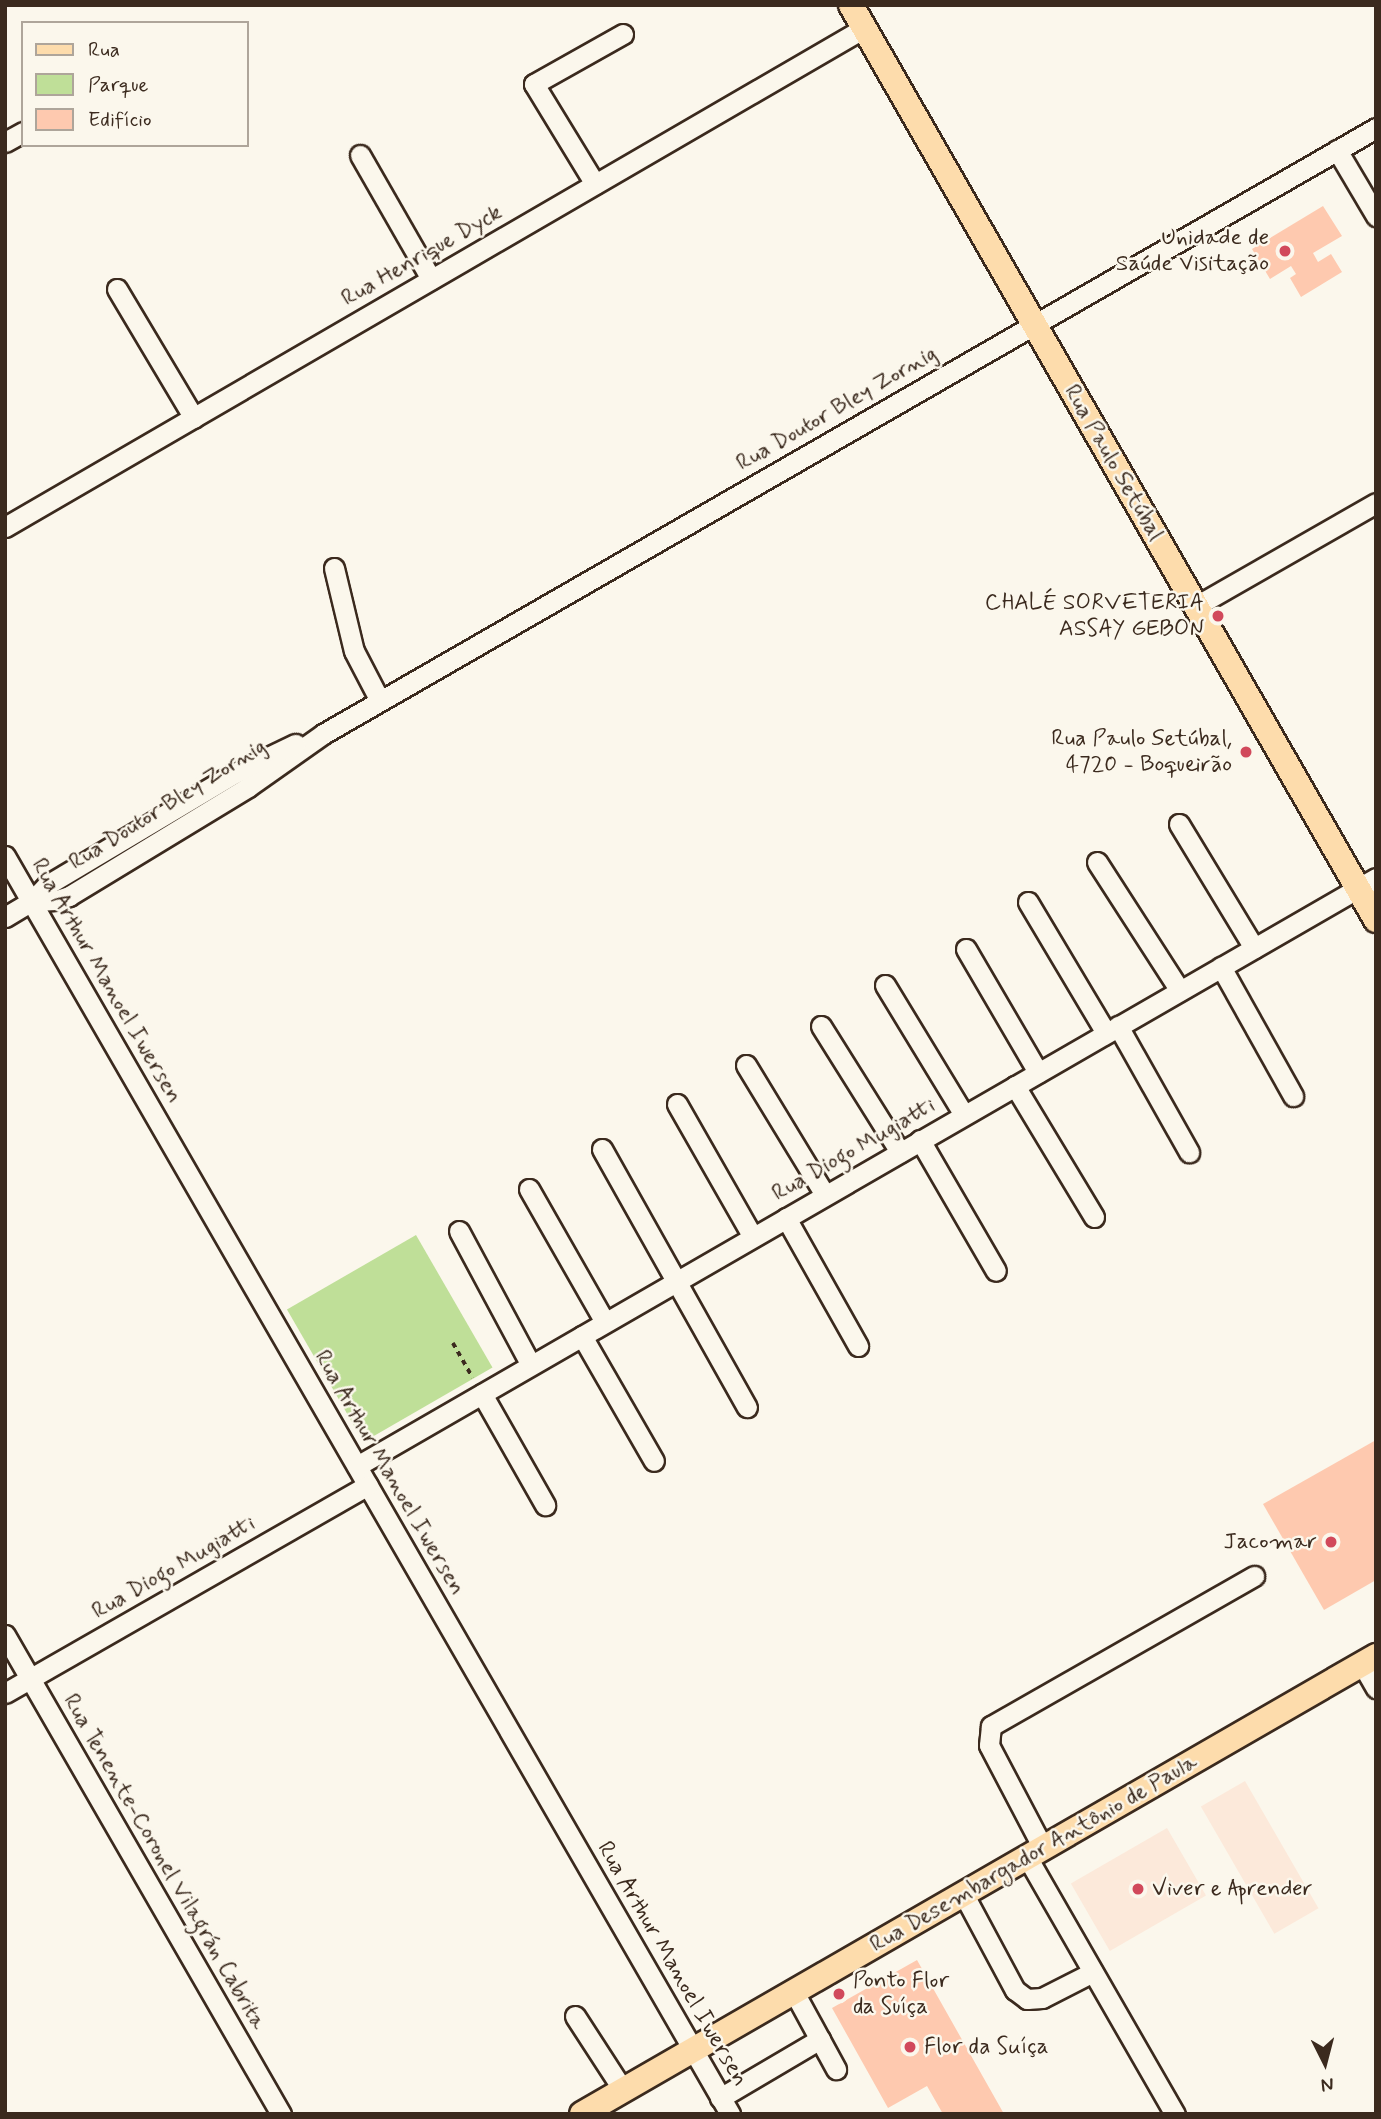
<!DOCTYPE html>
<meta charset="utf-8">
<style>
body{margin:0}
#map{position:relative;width:1381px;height:2119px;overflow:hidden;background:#fbf7ec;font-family:Mynerve,sans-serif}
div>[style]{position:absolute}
.built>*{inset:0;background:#fce9da;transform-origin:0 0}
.green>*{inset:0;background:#bfdf98;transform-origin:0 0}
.building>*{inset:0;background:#fec9af}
.path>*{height:3.5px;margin-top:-1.75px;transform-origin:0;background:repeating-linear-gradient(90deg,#3b2a1e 0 5px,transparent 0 10px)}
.roads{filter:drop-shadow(2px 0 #3b2a1e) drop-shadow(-2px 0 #3b2a1e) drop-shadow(0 2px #3b2a1e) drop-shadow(0 -2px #3b2a1e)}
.minor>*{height:19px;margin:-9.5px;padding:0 9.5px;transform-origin:9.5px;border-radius:9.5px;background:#fbf7ec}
.major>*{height:24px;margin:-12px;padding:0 12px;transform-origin:12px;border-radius:12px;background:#fddcac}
.dots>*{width:19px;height:19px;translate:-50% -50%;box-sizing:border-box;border:4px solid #fbf7ec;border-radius:50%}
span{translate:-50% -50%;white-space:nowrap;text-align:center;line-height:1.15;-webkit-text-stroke:5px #fbf7ec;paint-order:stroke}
.poi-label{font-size:23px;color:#3b2a1e}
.right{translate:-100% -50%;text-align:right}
.left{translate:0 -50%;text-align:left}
.street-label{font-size:23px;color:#3b2a1e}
.frame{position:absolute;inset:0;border:7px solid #3b2a1e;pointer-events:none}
.legend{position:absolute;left:21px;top:21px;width:228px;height:126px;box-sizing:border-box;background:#fbf7ec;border:2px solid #aea59a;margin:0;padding:9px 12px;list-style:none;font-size:21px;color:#3b2a1e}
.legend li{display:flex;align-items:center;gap:14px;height:35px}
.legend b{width:35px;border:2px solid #aea59a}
.north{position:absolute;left:1290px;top:2028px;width:70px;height:70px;-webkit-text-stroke:5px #fbf7ec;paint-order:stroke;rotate:174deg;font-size:19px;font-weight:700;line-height:28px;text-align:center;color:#3b2a1e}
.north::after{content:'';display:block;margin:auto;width:24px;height:32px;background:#3b2a1e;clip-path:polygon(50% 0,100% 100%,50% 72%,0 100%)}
</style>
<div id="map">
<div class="built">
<div style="left:1245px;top:1781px;width:147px;height:51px;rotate:60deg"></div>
<div style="left:1167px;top:1828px;width:78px;height:111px;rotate:60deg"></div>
</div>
<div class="green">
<div style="left:416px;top:1235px;width:153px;height:149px;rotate:60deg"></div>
</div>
<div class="building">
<div style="clip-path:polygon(1323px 206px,1342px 236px,1313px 253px,1318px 262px,1331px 254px,1342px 272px,1301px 297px,1290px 278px,1296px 274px,1291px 266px,1270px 279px,1252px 249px)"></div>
<div style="clip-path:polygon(1376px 1440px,1376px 1580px,1324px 1610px,1263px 1504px)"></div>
<div style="clip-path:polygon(917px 1960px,1004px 2114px,943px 2114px,927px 2086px,888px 2108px,832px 2008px)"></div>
</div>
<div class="path">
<div style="left:453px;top:1343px;width:40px;rotate:60.3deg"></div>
</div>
<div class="roads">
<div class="minor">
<div style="left:5px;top:142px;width:21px;rotate:-29deg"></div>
<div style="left:1337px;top:150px;width:77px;rotate:59.4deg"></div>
<div style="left:360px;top:155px;width:143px;rotate:60.2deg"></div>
<div style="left:595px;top:184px;width:117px;rotate:-121.4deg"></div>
<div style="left:534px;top:84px;width:102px;rotate:-29.3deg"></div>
<div style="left:117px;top:289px;width:150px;rotate:59.2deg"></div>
<div style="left:5px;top:527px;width:993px;rotate:-30.15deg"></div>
<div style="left:334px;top:568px;width:85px;rotate:76.5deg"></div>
<div style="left:354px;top:651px;width:56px;rotate:62.5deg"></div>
<div style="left:1196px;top:606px;width:207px;rotate:-29.8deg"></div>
<div style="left:1179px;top:824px;width:145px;rotate:58.8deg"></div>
<div style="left:5px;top:856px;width:1452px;rotate:60.04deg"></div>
<div style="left:1097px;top:862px;width:153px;rotate:57.2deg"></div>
<div style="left:32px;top:901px;width:25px;rotate:-2deg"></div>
<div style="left:57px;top:900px;width:13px;rotate:-18deg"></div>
<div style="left:69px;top:896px;width:210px;rotate:-31.3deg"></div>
<div style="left:248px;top:787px;width:92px;rotate:-35.2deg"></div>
<div style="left:323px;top:734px;width:1215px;rotate:-29.92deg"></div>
<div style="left:1028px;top:902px;width:152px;rotate:59.2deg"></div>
<div style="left:5px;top:917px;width:31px;rotate:-31deg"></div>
<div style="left:32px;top:901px;width:22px;rotate:-47deg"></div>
<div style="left:47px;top:885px;width:219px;rotate:-30.8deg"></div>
<div style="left:235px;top:773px;width:67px;rotate:-25.8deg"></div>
<div style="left:966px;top:949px;width:143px;rotate:59.7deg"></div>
<div style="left:1221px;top:967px;width:148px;rotate:60.8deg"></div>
<div style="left:885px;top:985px;width:152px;rotate:58.7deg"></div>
<div style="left:821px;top:1026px;width:149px;rotate:57.9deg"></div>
<div style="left:1118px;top:1026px;width:145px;rotate:60.6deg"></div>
<div style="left:746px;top:1065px;width:152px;rotate:58.7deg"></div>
<div style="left:1015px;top:1086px;width:153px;rotate:58.9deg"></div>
<div style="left:677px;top:1104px;width:153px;rotate:60.3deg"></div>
<div style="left:920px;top:1140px;width:151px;rotate:59.9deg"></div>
<div style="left:602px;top:1149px;width:296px;rotate:60.7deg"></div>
<div style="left:529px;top:1189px;width:153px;rotate:60.3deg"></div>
<div style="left:786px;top:1218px;width:147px;rotate:60.6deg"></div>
<div style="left:459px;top:1231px;width:152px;rotate:61.8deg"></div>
<div style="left:582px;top:1336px;width:144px;rotate:60.1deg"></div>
<div style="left:482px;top:1394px;width:128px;rotate:60.4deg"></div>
<div style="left:357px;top:1466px;width:1176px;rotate:-29.99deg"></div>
<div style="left:5px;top:1635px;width:553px;rotate:60.05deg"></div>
<div style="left:1362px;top:1664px;width:28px;rotate:60deg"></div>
<div style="left:5px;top:1693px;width:418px;rotate:-29.8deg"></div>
<div style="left:1043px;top:1848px;width:116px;rotate:-117.7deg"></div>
<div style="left:989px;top:1745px;width:19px;rotate:-84deg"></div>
<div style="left:991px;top:1726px;width:303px;rotate:-29.7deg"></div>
<div style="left:1027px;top:1857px;width:297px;rotate:60.1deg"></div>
<div style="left:964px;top:1895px;width:108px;rotate:61.8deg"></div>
<div style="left:1015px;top:1990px;width:15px;rotate:37deg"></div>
<div style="left:1027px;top:1999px;width:15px;rotate:-4deg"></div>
<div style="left:1042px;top:1998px;width:57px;rotate:-27deg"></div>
<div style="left:794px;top:1992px;width:88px;rotate:61.4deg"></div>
<div style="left:575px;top:2016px;width:88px;rotate:57deg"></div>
<div style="left:720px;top:2098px;width:116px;rotate:-30.5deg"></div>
</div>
<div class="major">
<div style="left:851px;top:5px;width:1055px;rotate:60.15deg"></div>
<div style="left:582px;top:2114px;width:917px;rotate:-29.98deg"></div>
</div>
</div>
<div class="dots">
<div style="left:1285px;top:251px;background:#d1495b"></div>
<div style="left:1218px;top:616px;background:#d1495b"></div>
<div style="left:1246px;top:752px;background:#d1495b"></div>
<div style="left:1331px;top:1542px;background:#d1495b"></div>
<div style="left:1138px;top:1889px;background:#d1495b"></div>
<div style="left:839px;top:1994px;background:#d1495b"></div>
<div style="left:910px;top:2047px;background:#d1495b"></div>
</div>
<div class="poi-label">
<span class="right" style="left:1269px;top:251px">Unidade de<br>Saúde Visitação</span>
<span class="right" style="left:1204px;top:616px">CHALÉ SORVETERIA<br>ASSAY GEBON</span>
<span class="right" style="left:1232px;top:752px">Rua Paulo Setúbal,<br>4720 - Boqueirão</span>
<span class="right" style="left:1317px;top:1542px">Jacomar</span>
<span class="left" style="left:1152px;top:1889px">Viver e Aprender</span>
<span class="left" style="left:853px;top:1994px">Ponto Flor<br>da Suíça</span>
<span class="left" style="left:924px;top:2047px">Flor da Suíça</span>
</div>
<div class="street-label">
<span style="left:422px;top:256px;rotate:-30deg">Rua Henrique Dyck</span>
<span style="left:837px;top:409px;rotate:-30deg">Rua Doutor Bley Zornig</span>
<span style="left:1113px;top:463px;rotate:60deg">Rua Paulo Setúbal</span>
<span style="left:168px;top:805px;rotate:-32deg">Rua Doutor Bley Zornig</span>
<span style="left:106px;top:981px;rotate:60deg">Rua Arthur Manoel Iwersen</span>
<span style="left:854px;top:1150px;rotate:-30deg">Rua Diogo Mugiatti</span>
<span style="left:389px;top:1473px;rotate:60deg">Rua Arthur Manoel Iwersen</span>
<span style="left:174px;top:1568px;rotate:-30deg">Rua Diogo Mugiatti</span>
<span style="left:1034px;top:1854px;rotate:-30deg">Rua Desembargador Antônio de Paula</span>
<span style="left:164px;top:1862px;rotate:60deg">Rua Tenente-Coronel Vilagrán Cabrita</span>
<span style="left:672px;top:1964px;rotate:60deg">Rua Arthur Manoel Iwersen</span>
</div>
<div class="frame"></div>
<ul class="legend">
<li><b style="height:9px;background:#fddcac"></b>Rua</li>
<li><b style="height:19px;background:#bfdf98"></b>Parque</li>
<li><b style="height:19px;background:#fec9af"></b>Edifício</li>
</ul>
<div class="north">N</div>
</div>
